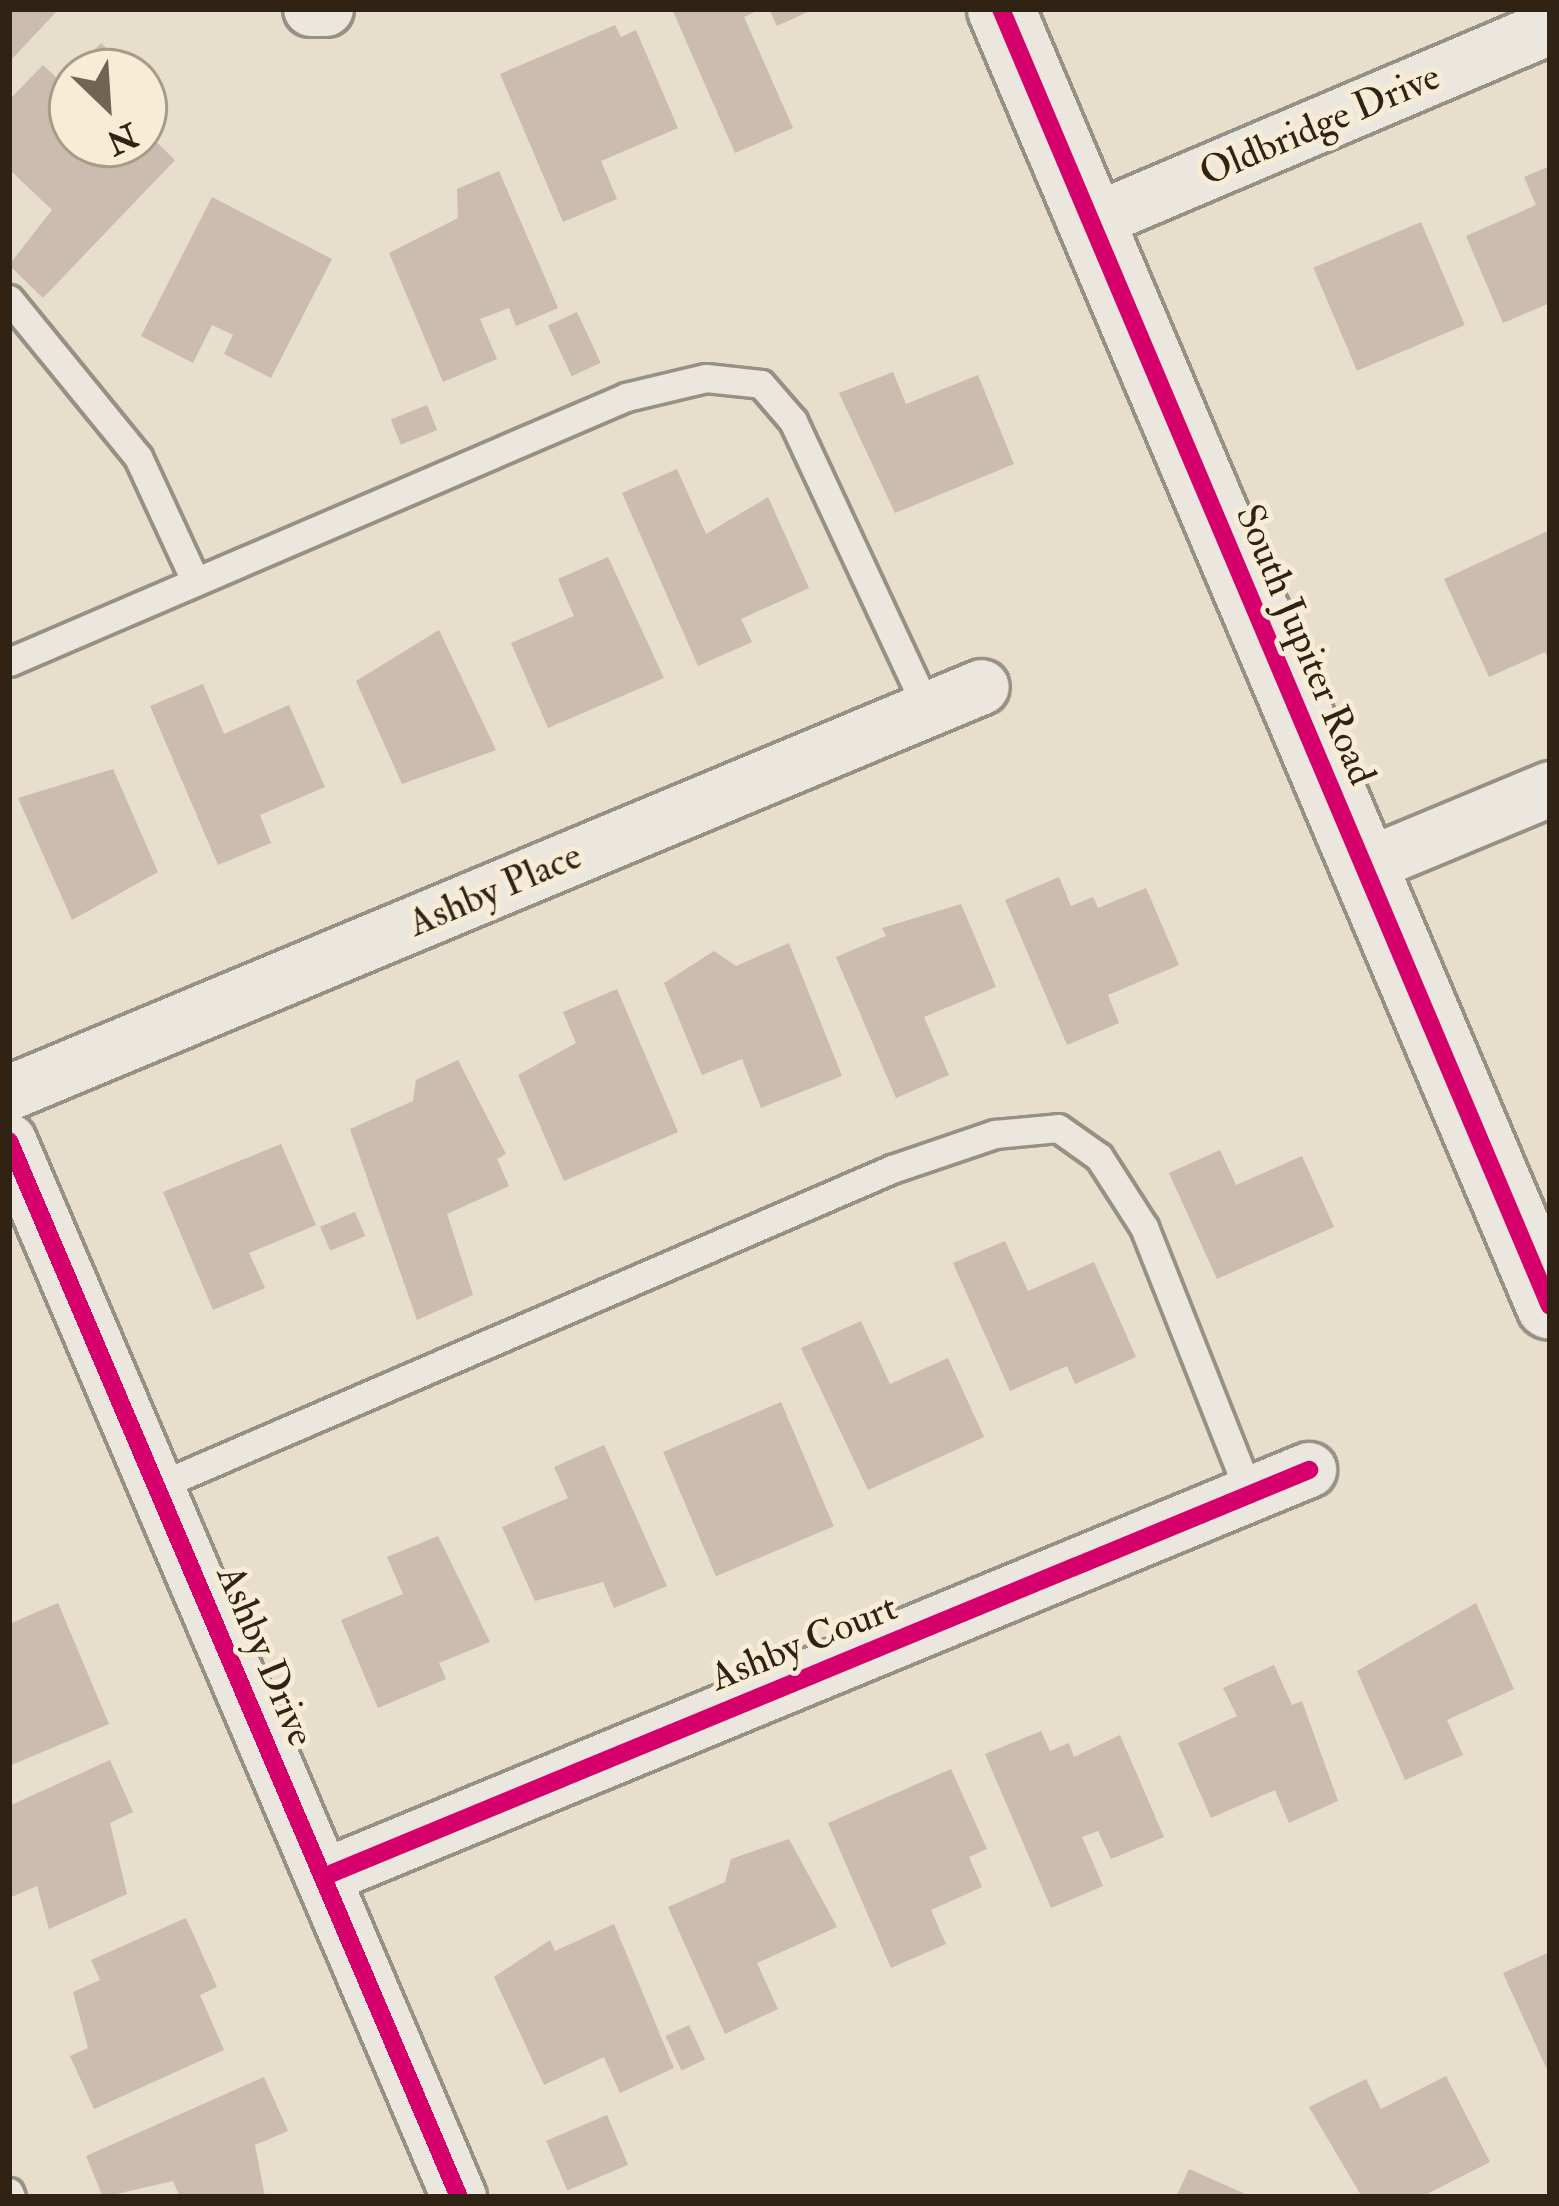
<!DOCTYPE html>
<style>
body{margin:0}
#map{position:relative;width:1559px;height:2206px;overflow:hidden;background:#e7decb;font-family:"IM FELL Double Pica",serif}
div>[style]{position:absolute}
.building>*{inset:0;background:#ccbbaf;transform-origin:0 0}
.roads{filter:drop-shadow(3px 0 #979084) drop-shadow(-3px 0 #979084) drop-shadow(0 3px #979084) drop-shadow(0 -3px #979084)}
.lane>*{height:27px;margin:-13.5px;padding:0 13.5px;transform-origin:13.5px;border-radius:13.5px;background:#ebe6de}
.street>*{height:54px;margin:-27px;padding:0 27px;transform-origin:27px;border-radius:27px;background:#ebe6de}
.secondary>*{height:66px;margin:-33px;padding:0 33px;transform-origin:33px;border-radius:33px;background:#ebe6de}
.cycleway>*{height:18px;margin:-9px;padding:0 9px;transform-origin:9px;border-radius:9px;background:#d6006c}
span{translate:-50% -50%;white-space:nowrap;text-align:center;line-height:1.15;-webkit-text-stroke:10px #f7ecd6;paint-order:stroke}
.street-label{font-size:39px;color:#302313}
.frame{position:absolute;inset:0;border:12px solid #302313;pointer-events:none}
.north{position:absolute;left:48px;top:48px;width:120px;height:120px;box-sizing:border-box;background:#f7ecd6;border:3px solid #a79c88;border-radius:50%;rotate:155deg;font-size:33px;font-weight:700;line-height:48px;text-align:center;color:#302313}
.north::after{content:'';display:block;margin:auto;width:42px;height:54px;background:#706453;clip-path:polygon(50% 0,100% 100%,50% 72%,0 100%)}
</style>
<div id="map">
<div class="building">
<div style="clip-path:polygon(9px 9px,59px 9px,9px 62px)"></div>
<div style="clip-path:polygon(672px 9px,761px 9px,744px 17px,793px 128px,735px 153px)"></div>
<div style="clip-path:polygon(769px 9px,814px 9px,777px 26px)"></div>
<div style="clip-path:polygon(615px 25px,621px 37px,636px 30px,678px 128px,601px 161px,617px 199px,563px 222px,500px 74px)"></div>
<div style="clip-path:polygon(101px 43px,131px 72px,73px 72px)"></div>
<div style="clip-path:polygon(43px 65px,62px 83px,72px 73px,72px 144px,144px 144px,144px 130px,175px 160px,43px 298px,9px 265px,52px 210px,9px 169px,9px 100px)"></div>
<div style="clip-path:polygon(1550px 166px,1550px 303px,1503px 323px,1466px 236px,1536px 205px,1524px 177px)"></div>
<div style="clip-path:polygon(499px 171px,558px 308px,516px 326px,509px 308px,480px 319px,497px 359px,443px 382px,389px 253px,458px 218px,457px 189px)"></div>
<div style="clip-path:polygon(212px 197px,332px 259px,271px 378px,224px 354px,233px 335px,212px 325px,193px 363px,141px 336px)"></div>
<div style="left:1421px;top:222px;width:112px;height:117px;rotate:67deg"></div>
<div style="left:577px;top:312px;width:56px;height:32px;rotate:65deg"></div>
<div style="clip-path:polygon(893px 372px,906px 404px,978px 375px,1014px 464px,895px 513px,839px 393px)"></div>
<div style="left:427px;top:405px;width:27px;height:39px;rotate:68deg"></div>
<div style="clip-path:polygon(677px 469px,706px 534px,768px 497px,809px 588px,741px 619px,752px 642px,698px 666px,622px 493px)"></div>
<div style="clip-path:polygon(1550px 530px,1550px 663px,1545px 652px,1489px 677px,1444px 579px)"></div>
<div style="clip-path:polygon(608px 557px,664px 678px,548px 728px,511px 643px,574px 616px,558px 579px)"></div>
<div style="clip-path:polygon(439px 630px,496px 750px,402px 784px,356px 681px)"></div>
<div style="clip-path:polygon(203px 684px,224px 734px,289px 705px,325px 787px,260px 815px,271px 843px,218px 865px,150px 706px)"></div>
<div style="clip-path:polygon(113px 769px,158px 872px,72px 920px,18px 798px)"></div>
<div style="clip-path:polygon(1059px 877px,1071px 906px,1093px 897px,1098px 908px,1146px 888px,1179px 965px,1108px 995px,1119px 1023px,1067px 1045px,1005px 900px)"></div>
<div style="clip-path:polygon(961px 904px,996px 987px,924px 1017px,949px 1075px,896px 1098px,836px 957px,886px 936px,882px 928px)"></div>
<div style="clip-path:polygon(789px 943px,842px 1076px,761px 1108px,742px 1059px,702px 1075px,664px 983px,714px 951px,736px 966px)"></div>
<div style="clip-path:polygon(617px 989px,678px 1132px,564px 1181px,518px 1075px,576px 1043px,563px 1012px)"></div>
<div style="clip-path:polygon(458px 1060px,506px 1154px,497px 1159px,509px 1186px,447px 1214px,473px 1295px,417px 1320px,350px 1129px,413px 1101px,416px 1080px)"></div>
<div style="clip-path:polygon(281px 1144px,316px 1225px,249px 1253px,265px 1288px,213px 1310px,163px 1192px)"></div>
<div style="clip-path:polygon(1220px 1150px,1236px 1185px,1302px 1156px,1334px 1227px,1217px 1279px,1169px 1173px)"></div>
<div style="left:355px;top:1212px;width:26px;height:38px;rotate:67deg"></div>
<div style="clip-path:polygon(1005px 1241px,1028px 1291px,1094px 1262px,1136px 1357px,1075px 1384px,1067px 1366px,1010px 1391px,953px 1263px)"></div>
<div style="clip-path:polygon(861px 1321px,890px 1384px,948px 1358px,984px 1437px,868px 1490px,801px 1348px)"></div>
<div style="left:781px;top:1402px;width:135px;height:128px;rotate:67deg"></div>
<div style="clip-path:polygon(604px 1445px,667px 1586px,614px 1608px,603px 1582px,535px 1601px,502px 1527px,568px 1498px,554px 1467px)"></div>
<div style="clip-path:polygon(438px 1536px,490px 1642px,439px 1663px,446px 1679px,378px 1708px,341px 1620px,403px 1594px,387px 1557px)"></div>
<div style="clip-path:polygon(58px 1603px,109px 1724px,9px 1766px,9px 1624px)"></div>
<div style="clip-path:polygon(1476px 1603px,1514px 1689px,1447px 1720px,1463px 1755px,1405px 1780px,1357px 1671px)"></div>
<div style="clip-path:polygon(1274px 1665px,1292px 1705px,1302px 1701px,1338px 1801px,1289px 1823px,1275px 1790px,1211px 1818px,1178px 1743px,1237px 1716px,1223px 1688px)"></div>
<div style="clip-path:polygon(1041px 1731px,1050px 1751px,1069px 1743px,1074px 1757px,1120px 1735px,1164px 1837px,1111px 1859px,1098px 1831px,1082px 1837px,1103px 1886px,1051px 1908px,985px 1754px)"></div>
<div style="clip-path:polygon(110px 1760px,133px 1812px,110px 1823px,127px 1894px,49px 1929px,37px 1886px,9px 1898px,9px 1806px)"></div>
<div style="clip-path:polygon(951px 1769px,987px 1849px,969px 1857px,982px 1887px,931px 1910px,946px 1944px,891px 1968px,828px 1823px)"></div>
<div style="clip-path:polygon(789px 1839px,837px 1927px,757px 1963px,778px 2009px,725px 2034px,668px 1907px,725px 1882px,731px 1859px)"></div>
<div style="clip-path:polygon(186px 1918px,217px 1987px,200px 1995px,224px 2050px,94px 2109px,70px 2056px,88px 2048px,73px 1992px,100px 1980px,91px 1960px)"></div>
<div style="clip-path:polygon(614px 1924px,674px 2068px,620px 2093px,604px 2057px,544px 2085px,494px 1977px,550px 1940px,555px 1951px)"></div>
<div style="clip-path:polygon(1550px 1952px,1550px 2076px,1503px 1973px)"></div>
<div style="left:689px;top:2025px;width:38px;height:26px;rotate:65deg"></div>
<div style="clip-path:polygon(1446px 2076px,1490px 2162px,1421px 2197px,1362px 2197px,1309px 2107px,1366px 2079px,1381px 2109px)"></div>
<div style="clip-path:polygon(264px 2077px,288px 2131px,255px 2145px,265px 2197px,180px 2197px,173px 2181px,103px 2197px,86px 2156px)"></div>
<div style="left:607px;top:2115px;width:54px;height:66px;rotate:67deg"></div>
<div style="clip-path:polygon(1189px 2169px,1252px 2197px,1176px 2197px)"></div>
</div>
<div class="roads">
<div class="lane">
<div style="left:9px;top:299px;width:204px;rotate:50.8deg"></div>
<div style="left:138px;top:457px;width:133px;rotate:65.2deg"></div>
<div style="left:9px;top:662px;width:672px;rotate:-23.24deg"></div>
<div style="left:626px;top:397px;width:82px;rotate:-13.4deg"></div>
<div style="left:706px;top:378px;width:55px;rotate:6.2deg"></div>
<div style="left:761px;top:384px;width:49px;rotate:49.1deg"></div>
<div style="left:793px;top:421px;width:319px;rotate:65deg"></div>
<div style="left:156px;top:1487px;width:802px;rotate:-23.37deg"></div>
<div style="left:892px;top:1169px;width:109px;rotate:-18.8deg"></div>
<div style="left:995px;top:1134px;width:63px;rotate:-5.4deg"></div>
<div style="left:1058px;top:1128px;width:50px;rotate:35.3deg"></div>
<div style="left:1099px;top:1157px;width:83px;rotate:57.3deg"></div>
<div style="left:1144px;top:1227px;width:288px;rotate:68.4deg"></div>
<div style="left:9px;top:2192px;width:5px;rotate:68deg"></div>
</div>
<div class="street">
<div style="left:311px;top:9px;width:15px"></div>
<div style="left:1089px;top:223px;width:501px;rotate:-23.03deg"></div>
<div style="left:1363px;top:867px;width:203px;rotate:-22.6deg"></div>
<div style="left:9px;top:1093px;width:1054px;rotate:-22.65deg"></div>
<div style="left:9px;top:1141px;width:1148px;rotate:66.92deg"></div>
<div style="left:323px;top:1877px;width:1067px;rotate:-22.43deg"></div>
</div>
<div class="secondary">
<div style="left:1001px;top:9px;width:1408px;rotate:67.06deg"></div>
</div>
</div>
<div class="cycleway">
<div style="left:1001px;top:9px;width:1408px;rotate:67.06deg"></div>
<div style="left:9px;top:1141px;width:1148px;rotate:66.92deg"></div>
<div style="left:323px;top:1877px;width:1067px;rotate:-22.43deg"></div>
</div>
<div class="street-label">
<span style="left:1320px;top:125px;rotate:-23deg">Oldbridge Drive</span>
<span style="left:1305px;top:645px;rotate:67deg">South Jupiter Road</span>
<span style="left:495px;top:890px;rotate:-23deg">Ashby Place</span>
<span style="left:804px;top:1643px;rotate:-22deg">Ashby Court</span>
<span style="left:265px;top:1656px;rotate:67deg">Ashby Drive</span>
</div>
<div class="frame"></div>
<div class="north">N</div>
</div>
